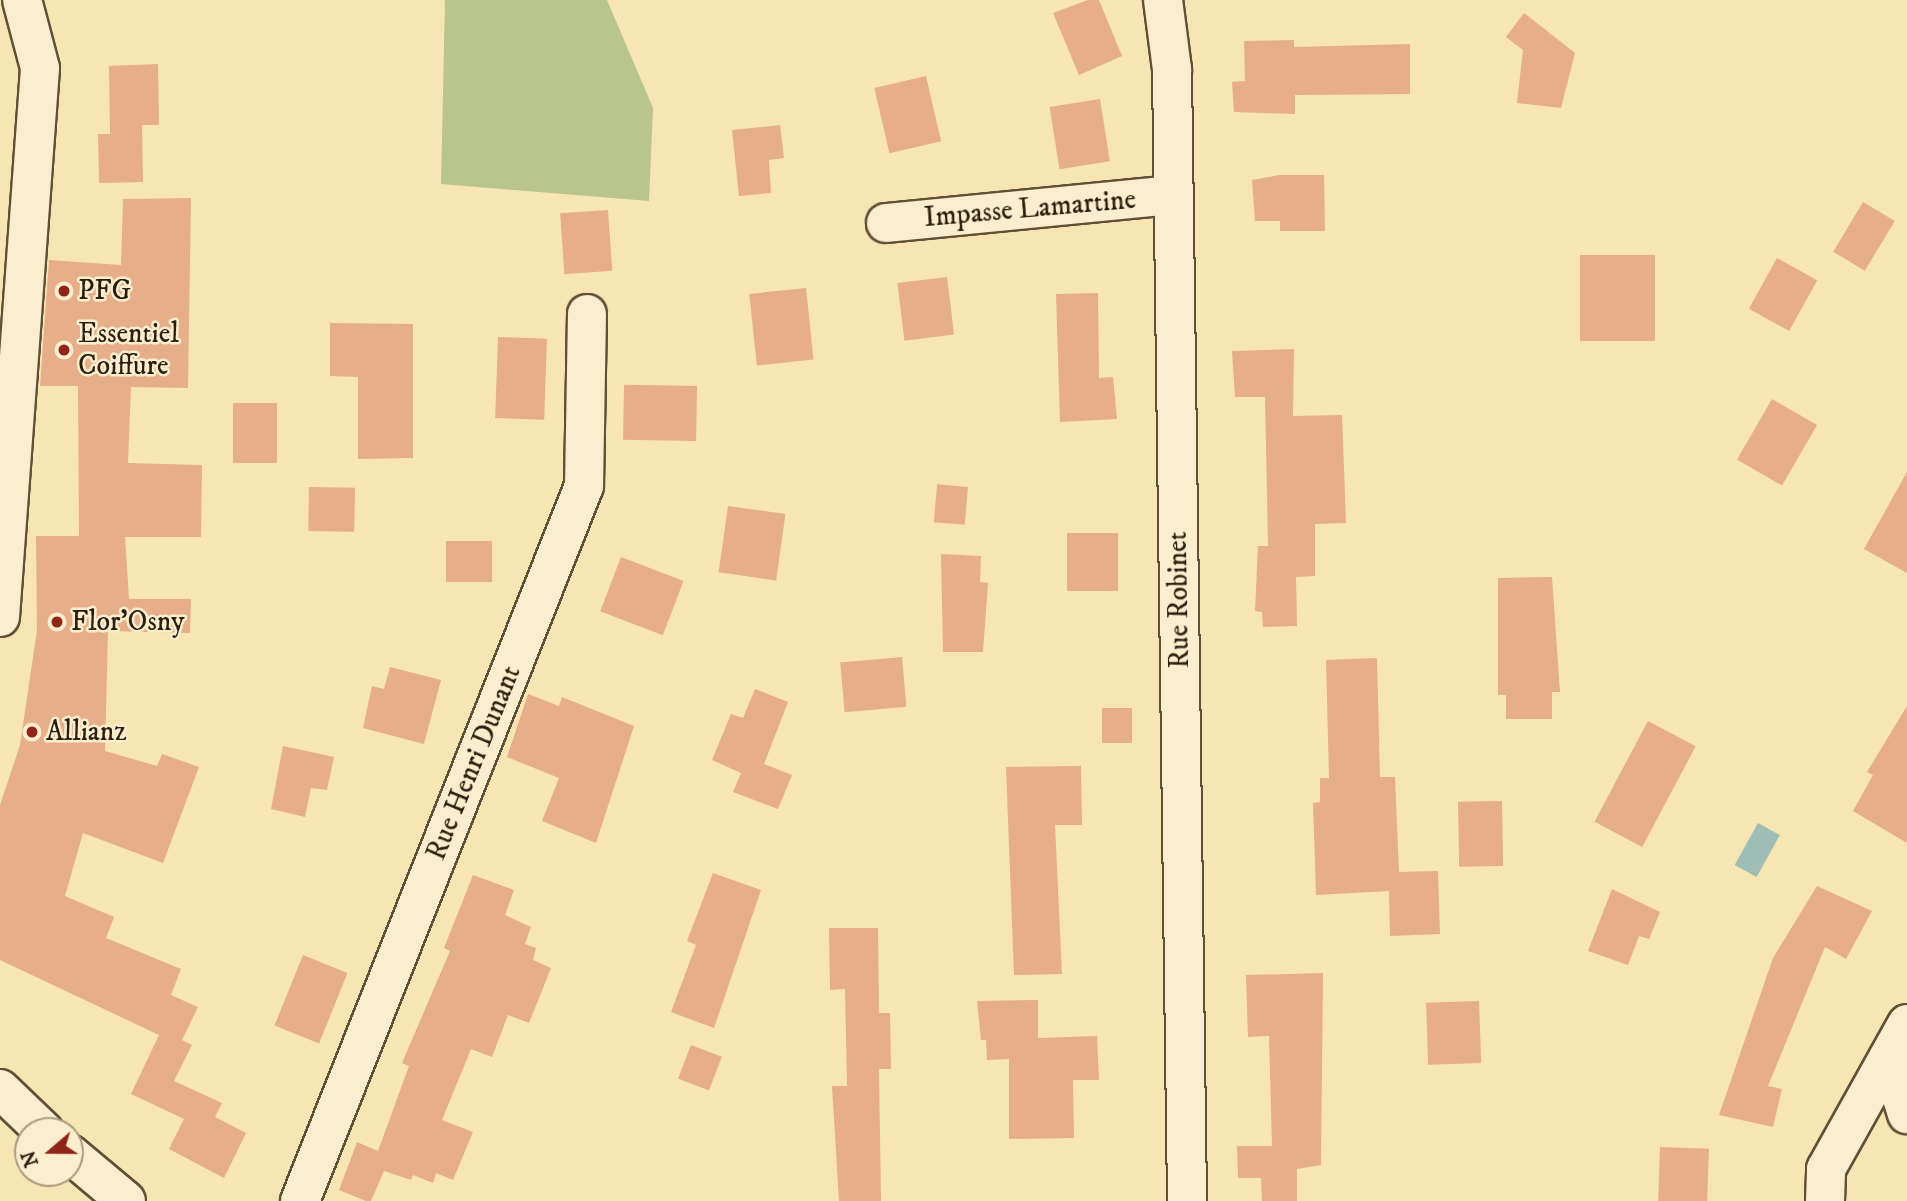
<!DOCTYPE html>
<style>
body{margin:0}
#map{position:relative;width:1907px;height:1201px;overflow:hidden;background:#f7e5b3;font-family:"IM FELL DW Pica",serif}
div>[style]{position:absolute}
.green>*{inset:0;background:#bac58e}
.water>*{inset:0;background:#9ebdb4;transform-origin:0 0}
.building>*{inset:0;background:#e6ae89;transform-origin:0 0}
.roads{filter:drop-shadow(2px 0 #5f5037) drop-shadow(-2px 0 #5f5037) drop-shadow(0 2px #5f5037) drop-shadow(0 -2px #5f5037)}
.minor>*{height:38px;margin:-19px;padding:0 19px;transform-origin:19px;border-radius:19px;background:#faeece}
.dots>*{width:19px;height:19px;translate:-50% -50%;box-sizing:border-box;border:4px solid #faeece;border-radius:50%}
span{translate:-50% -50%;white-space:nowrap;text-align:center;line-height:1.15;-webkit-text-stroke:5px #faeece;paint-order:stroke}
.street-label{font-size:28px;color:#2c1e0e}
.poi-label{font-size:28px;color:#2c1e0e}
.left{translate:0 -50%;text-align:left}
.north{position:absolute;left:14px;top:1117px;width:70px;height:70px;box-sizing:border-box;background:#faeece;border:2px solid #a89b81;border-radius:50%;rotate:250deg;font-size:19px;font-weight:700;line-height:28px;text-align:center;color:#2c1e0e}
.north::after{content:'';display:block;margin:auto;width:24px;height:32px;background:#8f2418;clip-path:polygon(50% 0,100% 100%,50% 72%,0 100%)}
</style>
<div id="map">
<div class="green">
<div style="clip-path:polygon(445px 0,607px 0,653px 108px,649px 201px,441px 184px)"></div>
</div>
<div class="water">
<div style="left:1758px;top:823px;width:25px;height:48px;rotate:29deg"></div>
</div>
<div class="building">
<div style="clip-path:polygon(1088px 0,1099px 0,1122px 56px,1079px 75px,1053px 13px)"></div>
<div style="clip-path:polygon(1524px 13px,1575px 53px,1561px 108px,1517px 103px,1523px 50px,1506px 37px)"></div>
<div style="clip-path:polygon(1294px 40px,1294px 47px,1410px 44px,1410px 94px,1295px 95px,1295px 114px,1234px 112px,1232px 82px,1245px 81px,1244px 41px)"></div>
<div style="clip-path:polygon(158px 64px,159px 125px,142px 125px,143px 182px,99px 183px,98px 134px,110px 134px,109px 66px)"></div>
<div style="left:926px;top:76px;width:67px;height:53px;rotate:77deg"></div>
<div style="left:1100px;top:99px;width:63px;height:51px;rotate:81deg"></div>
<div style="clip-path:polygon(780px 125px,784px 158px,769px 160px,771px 193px,739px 196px,732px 130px)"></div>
<div style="clip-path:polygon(1280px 175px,1324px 175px,1325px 231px,1280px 231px,1280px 221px,1255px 221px,1252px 180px)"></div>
<div style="clip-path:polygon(191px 198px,188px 388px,131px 387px,128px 463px,202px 465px,201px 537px,125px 537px,129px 599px,191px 599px,190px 633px,108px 631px,105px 751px,157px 766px,162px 754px,199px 767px,163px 863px,83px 833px,65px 896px,114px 917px,106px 938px,181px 969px,171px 995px,198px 1007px,182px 1040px,192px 1045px,174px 1081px,222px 1103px,215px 1117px,246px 1133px,224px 1178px,169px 1149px,184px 1119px,131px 1094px,159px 1035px,0 960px,0 805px,20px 745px,37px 630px,36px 536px,79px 536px,78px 386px,40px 386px,49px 260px,121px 265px,123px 199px)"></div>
<div style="left:1863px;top:202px;width:37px;height:58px;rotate:31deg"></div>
<div style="left:608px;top:210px;width:61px;height:48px;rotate:86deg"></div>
<div style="left:1655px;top:255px;width:86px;height:75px;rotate:90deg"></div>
<div style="left:1777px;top:258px;width:46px;height:58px;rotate:29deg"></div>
<div style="left:947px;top:277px;width:58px;height:50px;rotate:83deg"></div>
<div style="left:806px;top:288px;width:72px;height:57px;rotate:84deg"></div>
<div style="clip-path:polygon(1098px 293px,1099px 378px,1113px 377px,1117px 419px,1060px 422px,1056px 294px)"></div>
<div style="clip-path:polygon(330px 323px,413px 324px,413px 458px,358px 459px,358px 377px,330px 376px)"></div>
<div style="left:498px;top:337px;width:49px;height:81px;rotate:2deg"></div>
<div style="clip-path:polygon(1294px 349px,1293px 416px,1342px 415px,1346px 523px,1315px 524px,1315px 576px,1296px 577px,1297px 626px,1263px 627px,1262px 612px,1255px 611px,1258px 546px,1268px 546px,1265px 397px,1235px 397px,1232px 351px)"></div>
<div style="left:697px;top:386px;width:55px;height:73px;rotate:91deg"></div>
<div style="left:1772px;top:399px;width:52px;height:70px;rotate:30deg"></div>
<div style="left:233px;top:403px;width:44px;height:60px"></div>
<div style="clip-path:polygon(1907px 472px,1907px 573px,1864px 549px)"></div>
<div style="left:309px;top:487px;width:46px;height:44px;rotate:1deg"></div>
<div style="left:968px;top:487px;width:38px;height:31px;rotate:95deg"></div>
<div style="left:728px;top:506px;width:58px;height:67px;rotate:8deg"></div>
<div style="left:1118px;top:533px;width:58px;height:51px;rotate:90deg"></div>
<div style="left:446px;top:541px;width:46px;height:41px"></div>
<div style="clip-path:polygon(941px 554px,981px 556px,980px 582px,988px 583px,983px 652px,943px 652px)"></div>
<div style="left:621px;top:557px;width:67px;height:58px;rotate:21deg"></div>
<div style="clip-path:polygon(1552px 577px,1560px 692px,1552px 692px,1552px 719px,1506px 719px,1506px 695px,1498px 695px,1498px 578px)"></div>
<div style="left:902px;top:657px;width:50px;height:62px;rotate:85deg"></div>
<div style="clip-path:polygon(1377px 658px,1380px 777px,1395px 777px,1399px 872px,1438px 871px,1440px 934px,1390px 936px,1389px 891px,1316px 895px,1313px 803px,1320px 802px,1320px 778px,1329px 778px,1326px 660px)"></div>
<div style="clip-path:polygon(390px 667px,441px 680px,424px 744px,363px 728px,372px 686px,384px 689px)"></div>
<div style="clip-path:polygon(755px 689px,788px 702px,764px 764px,792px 775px,778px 809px,733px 792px,741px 773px,712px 760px,731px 714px,743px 718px)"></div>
<div style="clip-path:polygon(528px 694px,559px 706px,562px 697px,634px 726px,596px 843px,542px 821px,559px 778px,507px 757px)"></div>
<div style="clip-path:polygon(1907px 706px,1907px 843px,1853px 811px,1873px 775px,1867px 772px)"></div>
<div style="left:1102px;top:708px;width:30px;height:35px"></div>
<div style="left:1648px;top:721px;width:54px;height:114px;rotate:28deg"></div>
<div style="clip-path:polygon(283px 746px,334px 757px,327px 790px,311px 788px,305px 817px,271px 809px)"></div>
<div style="clip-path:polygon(1081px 766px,1082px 825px,1055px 825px,1062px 974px,1014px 975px,1006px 767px)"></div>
<div style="left:1502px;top:801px;width:65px;height:44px;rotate:89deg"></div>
<div style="clip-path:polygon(713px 873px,761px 890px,714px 1028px,671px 1012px,696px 945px,687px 941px)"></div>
<div style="clip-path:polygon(473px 875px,514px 890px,505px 915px,531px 927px,525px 944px,536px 948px,533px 960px,551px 968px,529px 1023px,508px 1015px,492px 1057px,471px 1049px,442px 1120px,473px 1132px,453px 1180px,436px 1173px,433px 1183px,413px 1175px,411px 1180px,384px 1171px,371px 1201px,366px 1201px,339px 1190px,357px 1142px,378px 1151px,409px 1066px,402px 1063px,450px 951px,444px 948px)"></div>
<div style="clip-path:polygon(1817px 886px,1872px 911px,1846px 959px,1825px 947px,1768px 1086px,1782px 1089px,1773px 1127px,1719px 1115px,1773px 958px)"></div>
<div style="clip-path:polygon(1612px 889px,1660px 912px,1649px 939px,1639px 936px,1628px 965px,1588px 951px)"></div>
<div style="clip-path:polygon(829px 928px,878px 928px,879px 1013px,890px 1013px,891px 1069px,879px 1069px,881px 1201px,839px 1201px,832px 1086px,847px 1086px,845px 989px,830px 990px)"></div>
<div style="left:303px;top:955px;width:48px;height:76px;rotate:22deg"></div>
<div style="clip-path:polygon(1323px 973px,1321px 1165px,1297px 1169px,1297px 1201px,1262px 1201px,1261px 1178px,1238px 1178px,1237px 1146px,1272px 1146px,1269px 1036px,1248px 1037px,1246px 975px)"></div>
<div style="clip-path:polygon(1038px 1000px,1038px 1038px,1097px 1036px,1099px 1080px,1073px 1080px,1074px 1138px,1009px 1139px,1009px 1059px,987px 1060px,986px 1040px,981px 1040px,977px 1001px)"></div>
<div style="left:1479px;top:1001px;width:62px;height:53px;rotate:88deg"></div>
<div style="left:691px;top:1045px;width:33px;height:36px;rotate:21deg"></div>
<div style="left:1660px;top:1147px;width:49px;height:54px;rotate:2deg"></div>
</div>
<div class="roads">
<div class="minor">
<div style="left:1163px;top:0;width:70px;rotate:82.6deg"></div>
<div style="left:1172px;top:69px;width:1132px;rotate:89.24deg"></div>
<div style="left:886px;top:223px;width:288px;rotate:-5.6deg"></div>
<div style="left:0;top:617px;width:550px;rotate:-85.83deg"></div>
<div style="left:40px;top:68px;width:70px;rotate:-104.8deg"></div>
<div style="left:1889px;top:1057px;width:60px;rotate:72.5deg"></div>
<div style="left:0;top:1089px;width:61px;rotate:43.7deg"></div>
<div style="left:70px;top:1154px;width:73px;rotate:40deg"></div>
<div style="left:300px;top:1201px;width:769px;rotate:-68.34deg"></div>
<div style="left:584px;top:486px;width:172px;rotate:-89deg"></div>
<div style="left:1825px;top:1201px;width:32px;rotate:-88deg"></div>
<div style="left:1826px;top:1169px;width:166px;rotate:-60.8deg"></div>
</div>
</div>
<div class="dots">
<div style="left:64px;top:291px;background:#8f2418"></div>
<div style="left:64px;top:350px;background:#8f2418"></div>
<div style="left:57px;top:622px;background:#8f2418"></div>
<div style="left:32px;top:732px;background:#8f2418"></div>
</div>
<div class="street-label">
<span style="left:1030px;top:209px;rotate:-5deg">Impasse Lamartine</span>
<span style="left:1179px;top:600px;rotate:-91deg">Rue Robinet</span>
<span style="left:474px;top:763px;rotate:-68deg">Rue Henri Dunant</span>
</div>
<div class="poi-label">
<span class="left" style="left:78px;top:291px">PFG</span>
<span class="left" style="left:78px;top:350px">Essentiel<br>Coiffure</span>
<span class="left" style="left:71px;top:622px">Flor'Osny</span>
<span class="left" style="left:46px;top:732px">Allianz</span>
</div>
<div class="north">N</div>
</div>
